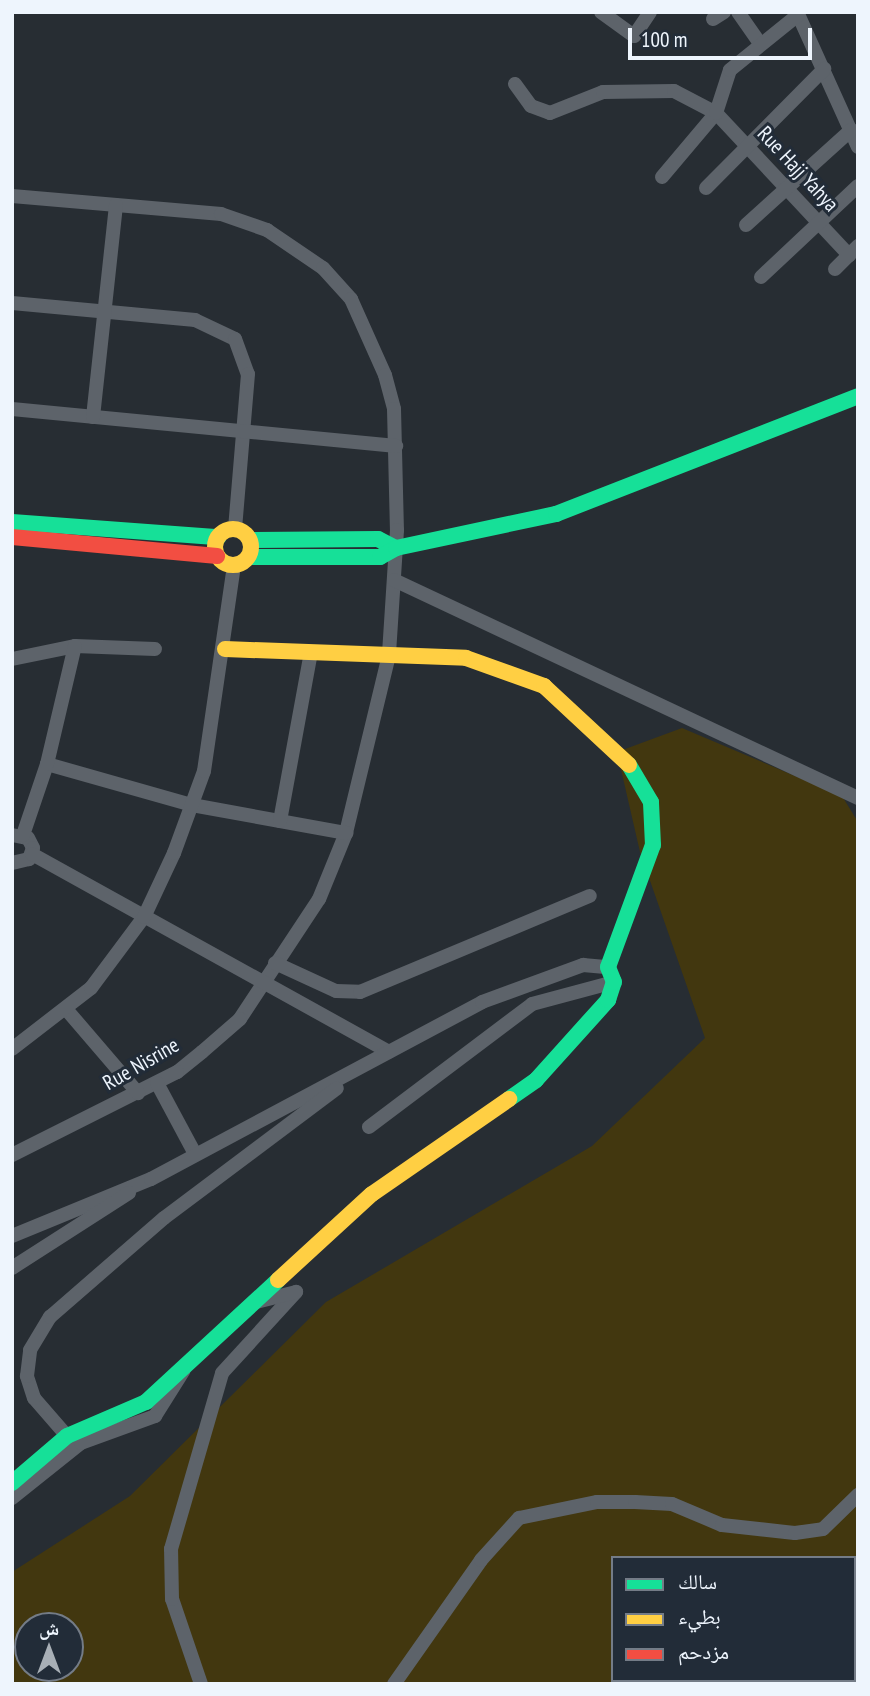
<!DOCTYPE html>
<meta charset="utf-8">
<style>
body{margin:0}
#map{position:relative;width:870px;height:1696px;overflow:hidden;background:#272d33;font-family:"PT Sans Narrow","Noto Naskh Arabic",sans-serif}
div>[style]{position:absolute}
.green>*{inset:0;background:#42370f}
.street>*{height:14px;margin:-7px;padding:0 7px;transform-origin:7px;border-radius:7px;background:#5d636a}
.fast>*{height:16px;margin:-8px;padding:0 8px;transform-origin:8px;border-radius:8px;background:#16e098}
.slow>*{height:16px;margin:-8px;padding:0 8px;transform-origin:8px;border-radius:8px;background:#ffcf43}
.slow>.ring{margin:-8px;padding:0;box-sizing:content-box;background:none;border:16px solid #ffcf43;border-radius:50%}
.jam>*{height:16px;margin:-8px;padding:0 8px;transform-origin:8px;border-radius:8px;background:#f24e42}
span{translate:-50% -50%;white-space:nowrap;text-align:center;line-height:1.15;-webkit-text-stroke:6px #222c38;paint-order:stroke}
.street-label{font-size:21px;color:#eef5fd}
.frame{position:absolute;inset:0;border:14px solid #eef5fd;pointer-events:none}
.legend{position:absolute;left:611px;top:1556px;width:245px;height:126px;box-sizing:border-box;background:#222c38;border:2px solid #747c87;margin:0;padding:9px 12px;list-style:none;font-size:21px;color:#eef5fd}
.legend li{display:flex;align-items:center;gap:14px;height:35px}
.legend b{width:35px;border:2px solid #747c87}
.north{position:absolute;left:14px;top:1612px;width:70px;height:70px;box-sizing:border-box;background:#222c38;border:2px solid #747c87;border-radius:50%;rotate:0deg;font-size:19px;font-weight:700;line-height:28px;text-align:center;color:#eef5fd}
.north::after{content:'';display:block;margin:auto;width:24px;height:32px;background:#a8afb6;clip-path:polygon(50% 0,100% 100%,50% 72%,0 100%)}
.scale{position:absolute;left:628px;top:28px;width:184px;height:32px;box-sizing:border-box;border:4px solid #eef5fd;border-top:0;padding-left:9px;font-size:21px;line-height:24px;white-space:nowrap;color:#eef5fd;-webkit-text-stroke:5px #222c38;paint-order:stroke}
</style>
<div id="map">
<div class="green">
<div style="clip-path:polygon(evenodd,682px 728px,842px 796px,858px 822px,858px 1684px,12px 1684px,12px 1572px,130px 1496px,326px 1302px,592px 1146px,705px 1038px,640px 852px,617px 752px,682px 728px,613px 1558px,854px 1558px,854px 1680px,613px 1680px,613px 1558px,682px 728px,28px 1626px,70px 1626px,70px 1668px,28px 1668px,28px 1626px)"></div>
</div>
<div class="street">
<div style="left:601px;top:12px;width:41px;rotate:36deg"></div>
<div style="left:634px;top:36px;width:29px;rotate:-56deg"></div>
<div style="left:738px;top:12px;width:39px;rotate:55deg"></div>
<div style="left:797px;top:12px;width:148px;rotate:65.7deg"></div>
<div style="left:713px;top:19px;width:13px;rotate:-32deg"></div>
<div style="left:515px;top:84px;width:27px;rotate:54deg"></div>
<div style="left:531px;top:106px;width:20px;rotate:20deg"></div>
<div style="left:550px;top:113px;width:57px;rotate:-21.6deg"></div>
<div style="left:603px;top:92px;width:71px;rotate:-0.8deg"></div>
<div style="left:674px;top:91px;width:47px;rotate:27.6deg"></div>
<div style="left:716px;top:113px;width:195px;rotate:46.9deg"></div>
<div style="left:662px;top:177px;width:84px;rotate:-49.8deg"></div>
<div style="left:716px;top:113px;width:45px;rotate:-72deg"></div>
<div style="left:730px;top:70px;width:87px;rotate:-39deg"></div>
<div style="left:706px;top:188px;width:168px;rotate:-45.2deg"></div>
<div style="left:12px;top:196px;width:210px;rotate:4.9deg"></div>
<div style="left:221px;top:214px;width:49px;rotate:19.2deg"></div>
<div style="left:267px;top:230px;width:68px;rotate:34.2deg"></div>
<div style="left:323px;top:268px;width:42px;rotate:47.9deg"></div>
<div style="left:351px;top:299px;width:83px;rotate:65.9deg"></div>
<div style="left:385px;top:375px;width:35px;rotate:75deg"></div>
<div style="left:394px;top:409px;width:121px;rotate:88.6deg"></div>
<div style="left:397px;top:530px;width:125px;rotate:93.7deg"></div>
<div style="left:389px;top:655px;width:183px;rotate:103.6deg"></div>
<div style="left:346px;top:833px;width:71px;rotate:112.2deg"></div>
<div style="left:319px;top:899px;width:144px;rotate:123.4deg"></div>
<div style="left:240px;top:1019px;width:50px;rotate:139deg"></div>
<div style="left:202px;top:1052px;width:32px;rotate:141deg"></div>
<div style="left:177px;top:1072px;width:185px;rotate:153.3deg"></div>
<div style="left:746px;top:225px;width:142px;rotate:-42.1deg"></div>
<div style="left:835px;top:269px;width:33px;rotate:-45deg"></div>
<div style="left:761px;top:277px;width:133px;rotate:-43.2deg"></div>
<div style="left:12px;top:303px;width:184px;rotate:5.3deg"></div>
<div style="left:195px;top:320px;width:44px;rotate:25.4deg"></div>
<div style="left:235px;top:339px;width:37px;rotate:70deg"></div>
<div style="left:248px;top:374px;width:156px;rotate:94.8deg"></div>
<div style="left:12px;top:409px;width:386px;rotate:5.5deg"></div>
<div style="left:93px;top:417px;width:213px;rotate:-83.8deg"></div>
<div style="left:394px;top:580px;width:513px;rotate:25.17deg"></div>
<div style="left:12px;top:659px;width:64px;rotate:-11.7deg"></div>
<div style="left:75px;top:646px;width:80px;rotate:2.1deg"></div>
<div style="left:47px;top:764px;width:151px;rotate:15.8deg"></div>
<div style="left:192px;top:805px;width:157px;rotate:10.3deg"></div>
<div style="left:280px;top:821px;width:172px;rotate:-79.6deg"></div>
<div style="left:12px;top:835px;width:16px;rotate:11deg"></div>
<div style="left:28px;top:838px;width:11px;rotate:63deg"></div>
<div style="left:33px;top:848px;width:12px;rotate:110deg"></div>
<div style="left:29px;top:859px;width:17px;rotate:167deg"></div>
<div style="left:23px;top:835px;width:75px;rotate:-71.3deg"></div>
<div style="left:47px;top:764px;width:121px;rotate:-76.7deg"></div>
<div style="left:32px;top:854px;width:408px;rotate:29deg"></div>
<div style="left:275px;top:963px;width:67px;rotate:24.7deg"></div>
<div style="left:336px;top:991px;width:24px;rotate:2deg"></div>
<div style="left:360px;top:992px;width:249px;rotate:-22.7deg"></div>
<div style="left:66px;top:1009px;width:111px;rotate:49.4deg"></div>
<div style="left:12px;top:1049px;width:100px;rotate:-37.7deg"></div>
<div style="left:91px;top:988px;width:89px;rotate:-53.3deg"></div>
<div style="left:144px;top:917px;width:71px;rotate:-64.9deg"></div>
<div style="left:174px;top:853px;width:87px;rotate:-69.9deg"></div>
<div style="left:204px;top:771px;width:207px;rotate:-81.7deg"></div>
<div style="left:157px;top:1083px;width:81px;rotate:61.8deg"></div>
<div style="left:369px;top:1127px;width:204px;rotate:-37deg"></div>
<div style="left:532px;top:1004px;width:85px;rotate:-15deg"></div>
<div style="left:12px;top:1236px;width:150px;rotate:-22.3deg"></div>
<div style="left:151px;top:1179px;width:375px;rotate:-28.1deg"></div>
<div style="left:482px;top:1002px;width:108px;rotate:-20.1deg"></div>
<div style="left:583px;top:965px;width:25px;rotate:5deg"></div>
<div style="left:12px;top:1268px;width:139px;rotate:-32.7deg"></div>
<div style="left:67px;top:1436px;width:50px;rotate:-131deg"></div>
<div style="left:34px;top:1398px;width:23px;rotate:-108deg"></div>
<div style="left:27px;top:1376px;width:26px;rotate:-83deg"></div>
<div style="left:30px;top:1350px;width:39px;rotate:-59deg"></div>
<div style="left:50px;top:1317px;width:151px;rotate:-41deg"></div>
<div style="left:164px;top:1218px;width:216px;rotate:-36.9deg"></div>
<div style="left:12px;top:1498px;width:88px;rotate:-38.6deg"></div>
<div style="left:81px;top:1443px;width:79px;rotate:-20deg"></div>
<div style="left:155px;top:1416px;width:54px;rotate:-57.8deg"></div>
<div style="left:201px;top:1684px;width:90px;rotate:-108.8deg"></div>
<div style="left:172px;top:1599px;width:50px;rotate:-91.1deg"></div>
<div style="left:171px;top:1549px;width:183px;rotate:-73.8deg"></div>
<div style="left:222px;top:1373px;width:110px;rotate:-47.6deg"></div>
<div style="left:296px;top:1292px;width:41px;rotate:166deg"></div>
<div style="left:394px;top:1684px;width:151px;rotate:-54.9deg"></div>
<div style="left:481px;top:1560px;width:57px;rotate:-47.9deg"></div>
<div style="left:519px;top:1518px;width:80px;rotate:-11.6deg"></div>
<div style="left:597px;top:1502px;width:38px"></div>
<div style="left:635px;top:1502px;width:37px;rotate:3deg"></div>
<div style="left:672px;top:1504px;width:54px;rotate:22.8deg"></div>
<div style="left:722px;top:1525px;width:73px;rotate:6.3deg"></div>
<div style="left:795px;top:1533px;width:28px;rotate:-8deg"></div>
<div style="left:823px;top:1529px;width:49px;rotate:-44.2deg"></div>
</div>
<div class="fast">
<div style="left:12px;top:522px;width:207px;rotate:4.2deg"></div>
<div style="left:250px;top:540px;width:128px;rotate:-0.4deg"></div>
<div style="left:378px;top:539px;width:20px;rotate:27deg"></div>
<div style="left:249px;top:557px;width:131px"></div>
<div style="left:380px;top:557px;width:18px;rotate:-29deg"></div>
<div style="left:396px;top:548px;width:164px;rotate:-12deg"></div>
<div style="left:556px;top:514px;width:324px;rotate:-21.3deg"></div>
<div style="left:509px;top:1099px;width:33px;rotate:-35deg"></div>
<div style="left:536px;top:1080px;width:108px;rotate:-48deg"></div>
<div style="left:608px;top:1000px;width:19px;rotate:-72deg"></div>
<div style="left:614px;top:982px;width:16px;rotate:-112deg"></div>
<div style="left:608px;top:967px;width:130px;rotate:-69.8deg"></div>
<div style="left:653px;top:845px;width:43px;rotate:-92.7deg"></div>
<div style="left:651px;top:802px;width:43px;rotate:-120.7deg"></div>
<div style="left:12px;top:1483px;width:72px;rotate:-40.5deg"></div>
<div style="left:67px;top:1436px;width:86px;rotate:-23.3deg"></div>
<div style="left:146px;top:1402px;width:180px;rotate:-42.7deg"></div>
</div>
<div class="slow">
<div class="ring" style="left:215px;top:529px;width:20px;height:20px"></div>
<div style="left:225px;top:649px;width:241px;rotate:2.1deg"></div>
<div style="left:466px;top:658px;width:83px;rotate:19.7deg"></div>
<div style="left:544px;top:686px;width:116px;rotate:42.9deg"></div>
<div style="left:278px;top:1280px;width:127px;rotate:-42.5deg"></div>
<div style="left:372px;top:1194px;width:167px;rotate:-34.7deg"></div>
</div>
<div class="jam">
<div style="left:12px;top:537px;width:206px;rotate:5.3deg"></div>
</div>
<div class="street-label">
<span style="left:798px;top:169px;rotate:47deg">Rue Hajj Yahya</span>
<span style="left:141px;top:1064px;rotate:-30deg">Rue Nisrine</span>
</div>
<div class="frame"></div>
<ul class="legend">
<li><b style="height:9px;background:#16e098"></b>سالك</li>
<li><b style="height:9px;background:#ffcf43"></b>بطيء</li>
<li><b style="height:9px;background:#f24e42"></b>مزدحم</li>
</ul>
<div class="north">ش</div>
<div class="scale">100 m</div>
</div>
